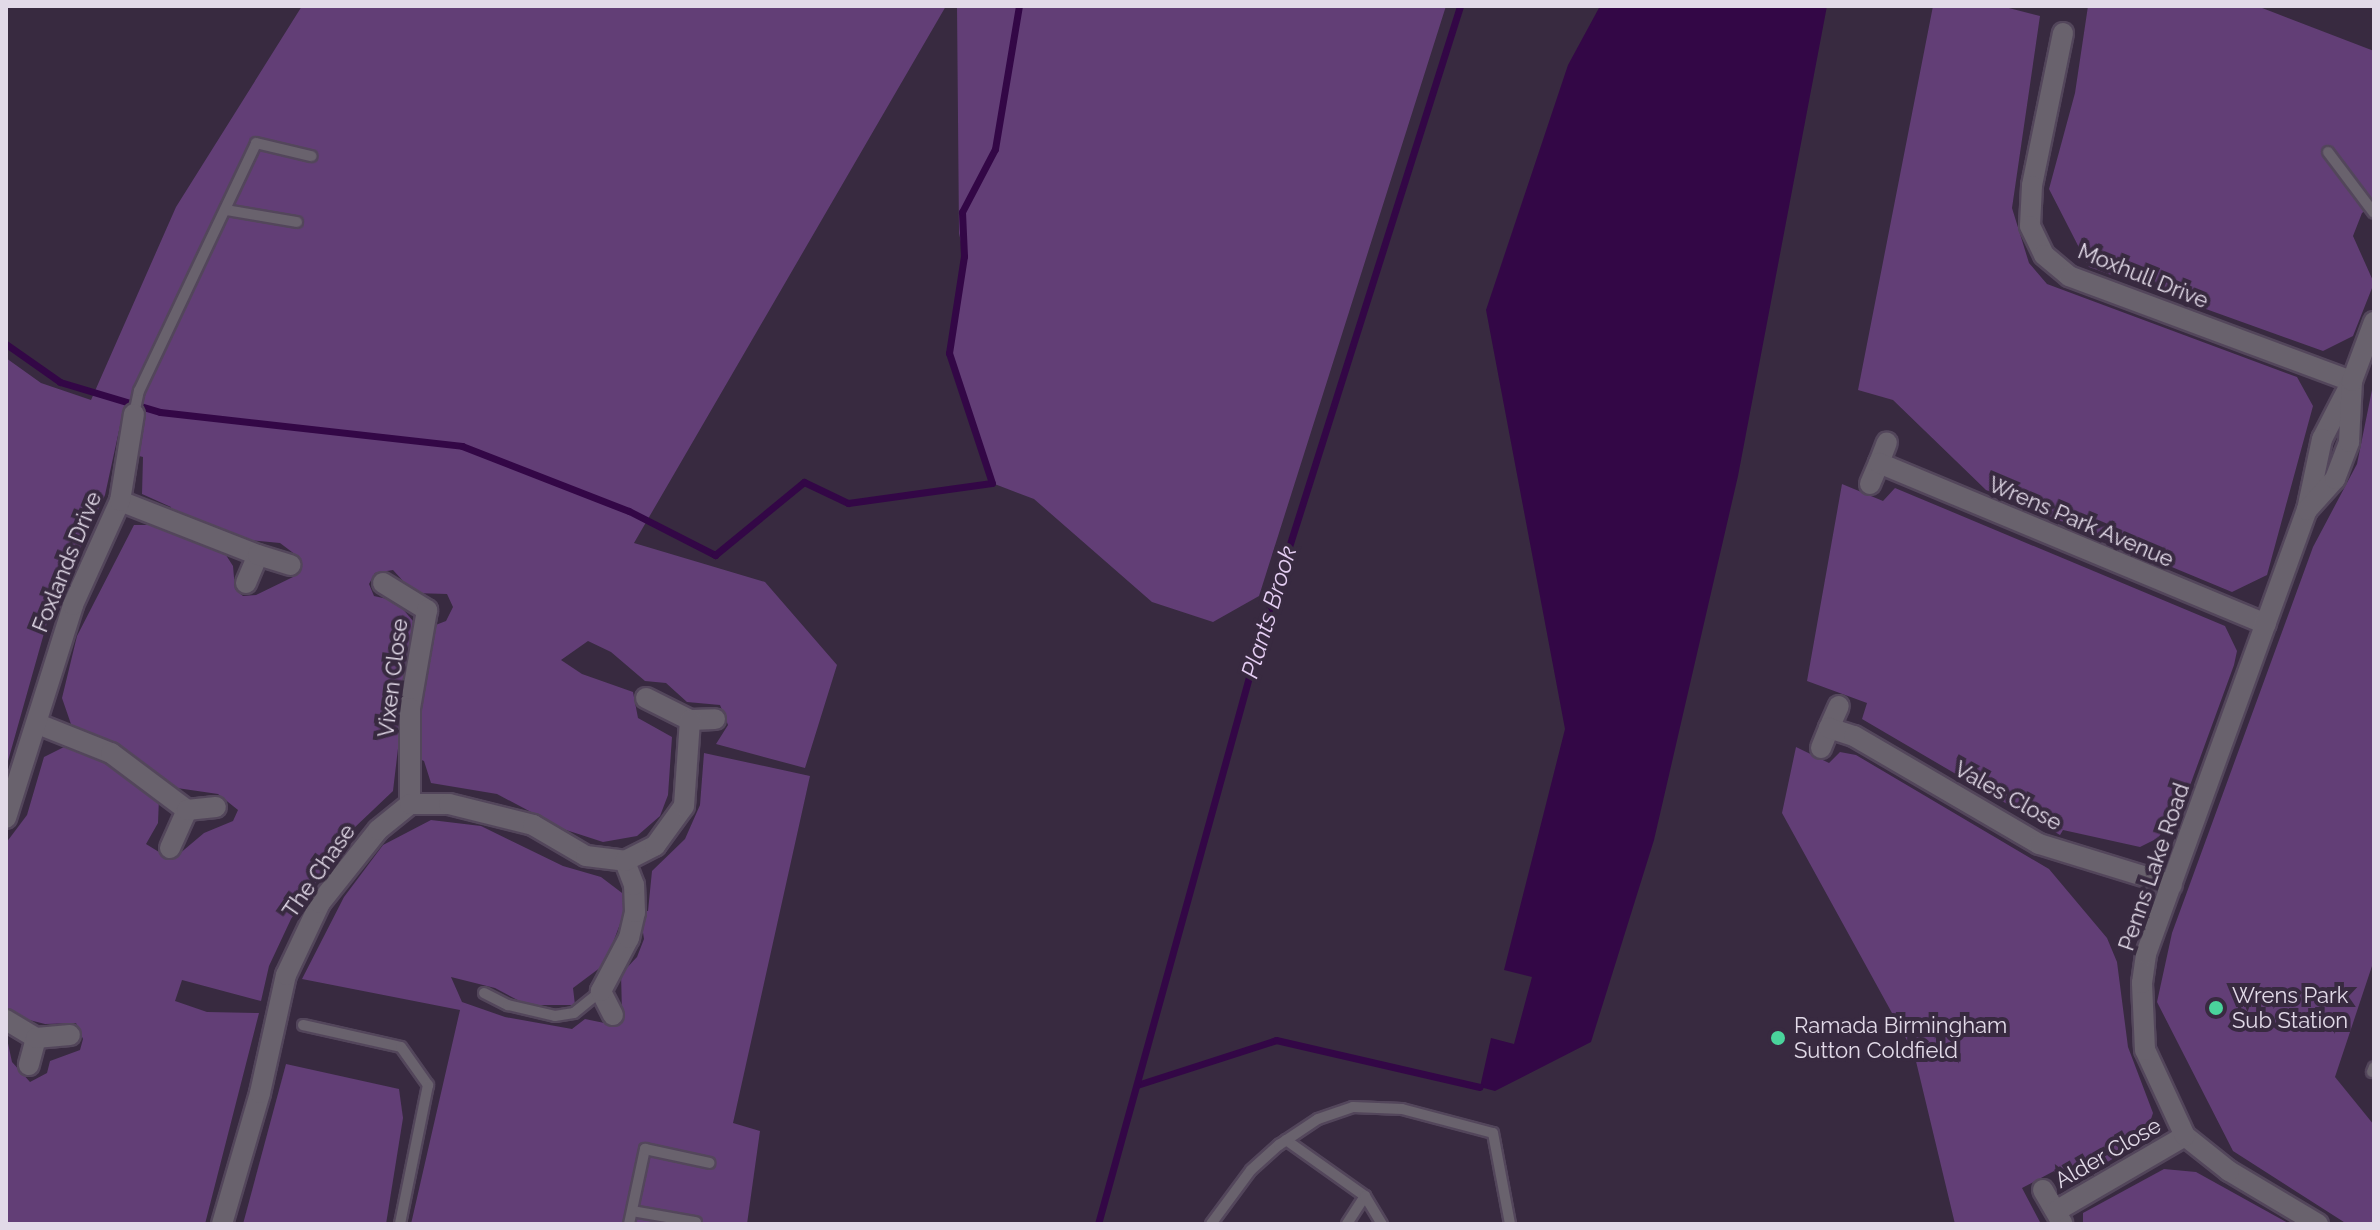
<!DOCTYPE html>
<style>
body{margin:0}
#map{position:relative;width:2380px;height:1230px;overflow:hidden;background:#382a40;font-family:Raleway,sans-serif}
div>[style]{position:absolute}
.green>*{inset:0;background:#623e76}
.water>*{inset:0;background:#330746}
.stream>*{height:7px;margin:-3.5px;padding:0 3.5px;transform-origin:3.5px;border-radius:3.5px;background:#330746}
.roads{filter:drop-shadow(2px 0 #53465b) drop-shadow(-2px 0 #53465b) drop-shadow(0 2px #53465b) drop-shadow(0 -2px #53465b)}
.lane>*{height:10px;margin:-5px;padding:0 5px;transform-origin:5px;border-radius:5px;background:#69626d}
.street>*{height:20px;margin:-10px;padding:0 10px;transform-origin:10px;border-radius:10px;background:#69626d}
.dots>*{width:22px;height:22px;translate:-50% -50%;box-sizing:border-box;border:4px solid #382a40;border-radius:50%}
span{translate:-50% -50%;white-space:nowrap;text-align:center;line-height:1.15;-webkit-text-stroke:8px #382a40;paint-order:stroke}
.street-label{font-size:22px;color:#e2dae8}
.poi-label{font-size:22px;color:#e2dae8}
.left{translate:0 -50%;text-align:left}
.water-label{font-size:24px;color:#e5cef3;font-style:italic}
.frame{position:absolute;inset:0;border:8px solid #e2dae8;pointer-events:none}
</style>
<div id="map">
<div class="green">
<div style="clip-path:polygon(302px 6px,946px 6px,634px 543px,765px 582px,837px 665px,805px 768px,716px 744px,728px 725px,720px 705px,687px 702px,666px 683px,645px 681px,611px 652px,588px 641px,561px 660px,582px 674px,633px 692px,638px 718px,672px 737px,668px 795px,660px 816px,637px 836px,603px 842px,563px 829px,497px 794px,431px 783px,424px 761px,417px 758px,416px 710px,428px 673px,433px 626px,446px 621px,453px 607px,447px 594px,414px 593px,393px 570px,375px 573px,369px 584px,374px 596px,396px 601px,413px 621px,393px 791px,353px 829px,291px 919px,269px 966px,261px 1001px,182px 980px,175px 1001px,207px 1012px,259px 1013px,205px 1224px,6px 1224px,6px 1034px,12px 1062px,30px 1082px,47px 1073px,50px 1061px,80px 1050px,83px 1039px,76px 1023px,45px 1024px,6px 1014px,6px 843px,27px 815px,44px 757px,68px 745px,103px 761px,159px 798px,158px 823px,146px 844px,172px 860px,204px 833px,233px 821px,238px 810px,218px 794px,170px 787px,73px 730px,62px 698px,77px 636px,134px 525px,153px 525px,224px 552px,233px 566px,235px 589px,243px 596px,256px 595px,293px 577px,300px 558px,280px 543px,238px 539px,169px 513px,171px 507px,142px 494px,143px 457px,139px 456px,145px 416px,123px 412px,105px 495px,48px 619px,6px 768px,6px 358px,41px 383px,91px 400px,176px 207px)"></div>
<div style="clip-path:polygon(957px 6px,1446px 6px,1259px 596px,1213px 622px,1152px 602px,1034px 499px,992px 483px,949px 353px,964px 256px,959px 233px)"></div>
<div style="clip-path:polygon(1933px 6px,2001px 6px,2040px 16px,2012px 208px,2029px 263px,2047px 284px,2297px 377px,2313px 406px,2267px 575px,2232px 592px,1986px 490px,1893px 400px,1858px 390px)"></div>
<div style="clip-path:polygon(2088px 6px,2257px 6px,2374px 51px,2374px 204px,2362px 213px,2353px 236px,2374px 283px,2353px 336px,2323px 351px,2089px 267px,2049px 189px,2075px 93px)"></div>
<div style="clip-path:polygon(2374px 380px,2374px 960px,2335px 1077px,2374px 1125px,2374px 1224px,2347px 1224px,2233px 1151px,2157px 1002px,2172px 933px,2313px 547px,2357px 464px)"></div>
<div style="clip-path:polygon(1842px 484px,1883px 501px,1895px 488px,2225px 626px,2237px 651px,2234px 665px,2188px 791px,2180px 788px,2171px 819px,2158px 838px,2140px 847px,2063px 830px,2060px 835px,1862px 719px,1867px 703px,1807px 681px)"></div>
<div style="clip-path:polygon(1796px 747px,1829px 763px,1840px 752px,1856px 755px,2049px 869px,2107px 938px,2117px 962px,2128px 1047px,2153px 1113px,2144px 1140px,2071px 1184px,2063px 1183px,2054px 1171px,2022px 1188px,2041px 1224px,1955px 1224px,1914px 1053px,1782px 813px)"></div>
<div style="clip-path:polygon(704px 753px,810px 776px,733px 1123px,760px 1131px,747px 1224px,411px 1224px,460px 1010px,302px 979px,344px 897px,383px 845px,431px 820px,481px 826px,563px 866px,601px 877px,626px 896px,623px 916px,605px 964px,573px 988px,575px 1005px,527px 1005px,495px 988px,451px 977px,462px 1002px,505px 1017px,572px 1029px,585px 1019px,614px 1025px,622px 1013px,621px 974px,637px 957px,644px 939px,641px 920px,642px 911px,648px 911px,652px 871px,685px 839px,700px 805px)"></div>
<div style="clip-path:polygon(286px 1064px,399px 1089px,403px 1118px,386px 1224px,243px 1224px)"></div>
<div style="clip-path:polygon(2164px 1169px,2196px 1172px,2290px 1224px,2083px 1224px,2083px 1213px)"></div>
</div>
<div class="water">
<div style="clip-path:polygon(1600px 6px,1827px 6px,1738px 476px,1654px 840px,1591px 1042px,1495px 1091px,1480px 1087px,1491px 1038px,1514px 1044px,1532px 977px,1504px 970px,1565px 729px,1486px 310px,1568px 65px)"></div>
</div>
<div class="stream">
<div style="left:6px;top:344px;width:66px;rotate:35.1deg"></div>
<div style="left:60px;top:382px;width:104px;rotate:16.7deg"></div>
<div style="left:160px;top:412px;width:304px;rotate:6.4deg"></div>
<div style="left:462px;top:446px;width:179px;rotate:21.3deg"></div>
<div style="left:629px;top:511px;width:97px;rotate:27.1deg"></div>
<div style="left:715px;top:555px;width:115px;rotate:-39.4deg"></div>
<div style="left:804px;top:482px;width:49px;rotate:25.5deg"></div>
<div style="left:848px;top:503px;width:145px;rotate:-7.9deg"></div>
<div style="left:992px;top:483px;width:137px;rotate:-108.3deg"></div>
<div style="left:949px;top:353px;width:98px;rotate:-81.2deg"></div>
<div style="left:964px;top:256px;width:44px;rotate:-92.6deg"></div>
<div style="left:962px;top:212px;width:71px;rotate:-62.4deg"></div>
<div style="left:995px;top:149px;width:145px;rotate:-80.5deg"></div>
<div style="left:1137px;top:1085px;width:146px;rotate:-17.9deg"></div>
<div style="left:1276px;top:1040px;width:209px;rotate:13deg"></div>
<div style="left:1098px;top:1224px;width:598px;rotate:-74.57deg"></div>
<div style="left:1257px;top:648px;width:673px;rotate:-72.45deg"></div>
</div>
<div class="roads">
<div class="lane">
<div style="left:2328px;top:152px;width:76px;rotate:53deg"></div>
<div style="left:226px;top:210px;width:72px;rotate:9.6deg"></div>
<div style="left:134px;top:414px;width:24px;rotate:-78deg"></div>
<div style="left:139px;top:391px;width:274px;rotate:-64.7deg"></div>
<div style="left:256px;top:143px;width:57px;rotate:13.3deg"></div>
<div style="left:484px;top:993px;width:27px;rotate:27deg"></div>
<div style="left:508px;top:1005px;width:48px;rotate:13.2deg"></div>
<div style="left:555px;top:1016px;width:19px;rotate:-9deg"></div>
<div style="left:574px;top:1013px;width:35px;rotate:-39deg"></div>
<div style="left:303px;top:1025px;width:100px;rotate:12.7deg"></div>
<div style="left:401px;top:1047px;width:47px;rotate:54.6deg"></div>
<div style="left:428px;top:1085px;width:142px;rotate:101.4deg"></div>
<div style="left:2372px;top:1072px;width:5px;rotate:-68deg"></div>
<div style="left:1286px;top:1140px;width:97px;rotate:35.3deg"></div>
<div style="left:1365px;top:1196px;width:33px;rotate:123deg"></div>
<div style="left:1365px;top:1196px;width:33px;rotate:59deg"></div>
<div style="left:632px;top:1211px;width:65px;rotate:9.8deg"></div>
<div style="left:629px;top:1224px;width:77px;rotate:-78deg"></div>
<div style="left:645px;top:1149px;width:66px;rotate:12.2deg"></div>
<div style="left:1211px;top:1224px;width:67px;rotate:-53.5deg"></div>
<div style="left:1251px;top:1170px;width:38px;rotate:-42deg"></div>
<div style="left:1279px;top:1145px;width:47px;rotate:-33.7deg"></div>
<div style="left:1318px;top:1119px;width:37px;rotate:-19deg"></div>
<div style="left:1353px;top:1107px;width:49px;rotate:2.3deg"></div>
<div style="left:1402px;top:1109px;width:94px;rotate:14.8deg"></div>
<div style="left:1493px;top:1133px;width:93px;rotate:79.4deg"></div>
</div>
<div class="street">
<div style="left:2063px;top:33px;width:156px;rotate:101.5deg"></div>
<div style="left:2032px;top:186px;width:40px;rotate:92.9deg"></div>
<div style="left:2030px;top:226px;width:32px;rotate:64deg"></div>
<div style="left:2044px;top:255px;width:33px;rotate:40deg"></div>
<div style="left:2069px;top:276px;width:302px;rotate:20.4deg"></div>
<div style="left:2352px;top:381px;width:65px;rotate:117.3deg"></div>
<div style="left:2322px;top:439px;width:73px;rotate:101.9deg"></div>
<div style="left:1879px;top:463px;width:22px;rotate:-69deg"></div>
<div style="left:1870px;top:484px;width:23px;rotate:-67deg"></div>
<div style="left:1879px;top:463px;width:419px;rotate:22.6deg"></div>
<div style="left:120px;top:501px;width:148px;rotate:21.4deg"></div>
<div style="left:246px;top:583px;width:30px;rotate:-67deg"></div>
<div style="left:258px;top:555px;width:34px;rotate:17deg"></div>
<div style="left:383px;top:583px;width:52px;rotate:31.5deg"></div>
<div style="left:427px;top:610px;width:99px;rotate:99.8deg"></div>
<div style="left:410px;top:708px;width:96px;rotate:90deg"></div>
<div style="left:646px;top:698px;width:49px;rotate:26.6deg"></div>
<div style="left:690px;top:720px;width:25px;rotate:-2deg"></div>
<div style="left:38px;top:724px;width:79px;rotate:21.7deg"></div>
<div style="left:111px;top:753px;width:95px;rotate:36.9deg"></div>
<div style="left:1829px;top:728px;width:24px;rotate:-66deg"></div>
<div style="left:1821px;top:748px;width:22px;rotate:-68deg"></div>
<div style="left:1829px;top:728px;width:26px;rotate:18deg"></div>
<div style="left:1854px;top:736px;width:214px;rotate:30.3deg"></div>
<div style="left:2039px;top:844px;width:139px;rotate:17.1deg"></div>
<div style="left:6px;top:818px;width:223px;rotate:-72.5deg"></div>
<div style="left:73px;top:605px;width:114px;rotate:-65.7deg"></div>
<div style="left:120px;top:501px;width:88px;rotate:-80.9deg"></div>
<div style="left:170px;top:848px;width:42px;rotate:-65.9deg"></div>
<div style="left:187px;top:810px;width:29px;rotate:-6deg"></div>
<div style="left:613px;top:1015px;width:27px;rotate:-117deg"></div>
<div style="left:601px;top:991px;width:60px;rotate:-62.2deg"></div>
<div style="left:629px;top:938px;width:27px;rotate:-77deg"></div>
<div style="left:635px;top:912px;width:27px;rotate:-92deg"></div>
<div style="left:634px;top:885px;width:26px;rotate:-111deg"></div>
<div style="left:6px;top:1020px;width:35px;rotate:31deg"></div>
<div style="left:36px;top:1038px;width:28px;rotate:105deg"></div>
<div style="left:36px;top:1038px;width:34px;rotate:-5deg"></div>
<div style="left:2043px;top:1190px;width:39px;rotate:60deg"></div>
<div style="left:2056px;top:1211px;width:149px;rotate:-30.2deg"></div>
<div style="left:222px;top:1224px;width:136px;rotate:-73.8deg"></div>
<div style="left:260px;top:1093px;width:121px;rotate:-77.6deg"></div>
<div style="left:286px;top:975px;width:80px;rotate:-64.7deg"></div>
<div style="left:320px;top:903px;width:93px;rotate:-51.5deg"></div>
<div style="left:378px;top:830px;width:41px;rotate:-39.1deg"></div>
<div style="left:410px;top:804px;width:39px"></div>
<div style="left:449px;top:804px;width:87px;rotate:14deg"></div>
<div style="left:533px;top:825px;width:61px;rotate:30.3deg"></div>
<div style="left:586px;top:856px;width:39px;rotate:7deg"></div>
<div style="left:625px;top:861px;width:34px;rotate:-27deg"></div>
<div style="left:655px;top:846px;width:49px;rotate:-54.1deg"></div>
<div style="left:684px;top:806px;width:86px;rotate:-86deg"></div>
<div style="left:2318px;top:1224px;width:104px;rotate:-149.2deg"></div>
<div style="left:2229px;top:1171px;width:56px;rotate:-141.5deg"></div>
<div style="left:2185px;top:1136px;width:95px;rotate:-114.9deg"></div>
<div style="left:2145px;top:1050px;width:67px;rotate:-92.6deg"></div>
<div style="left:2142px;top:983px;width:29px;rotate:-82deg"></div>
<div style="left:2146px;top:954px;width:472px;rotate:-70.1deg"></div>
<div style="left:2307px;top:510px;width:42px;rotate:-47.9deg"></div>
<div style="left:2335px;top:479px;width:40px;rotate:-69deg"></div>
<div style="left:2349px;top:442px;width:61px;rotate:-87.2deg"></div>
<div style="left:2352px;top:381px;width:63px;rotate:-69.6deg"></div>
</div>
</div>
<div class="dots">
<div style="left:2216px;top:1008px;background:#4ad49c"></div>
<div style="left:1778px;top:1038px;background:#4ad49c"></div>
</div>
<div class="street-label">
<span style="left:2143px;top:276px;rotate:22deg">Moxhull Drive</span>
<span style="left:2081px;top:522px;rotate:23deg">Wrens Park Avenue</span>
<span style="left:67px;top:562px;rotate:-68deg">Foxlands Drive</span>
<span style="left:393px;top:678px;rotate:-83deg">Vixen Close</span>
<span style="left:2008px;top:796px;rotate:29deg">Vales Close</span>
<span style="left:2154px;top:867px;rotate:-71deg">Penns Lake Road</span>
<span style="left:319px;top:871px;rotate:-55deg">The Chase</span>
<span style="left:2108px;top:1153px;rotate:-30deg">Alder Close</span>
</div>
<div class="poi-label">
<span class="left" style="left:2232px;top:1008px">Wrens Park<br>Sub Station</span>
<span class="left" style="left:1794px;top:1038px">Ramada Birmingham<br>Sutton Coldfield</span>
</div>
<div class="water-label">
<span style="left:1269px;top:612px;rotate:-73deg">Plants Brook</span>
</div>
<div class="frame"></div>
</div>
